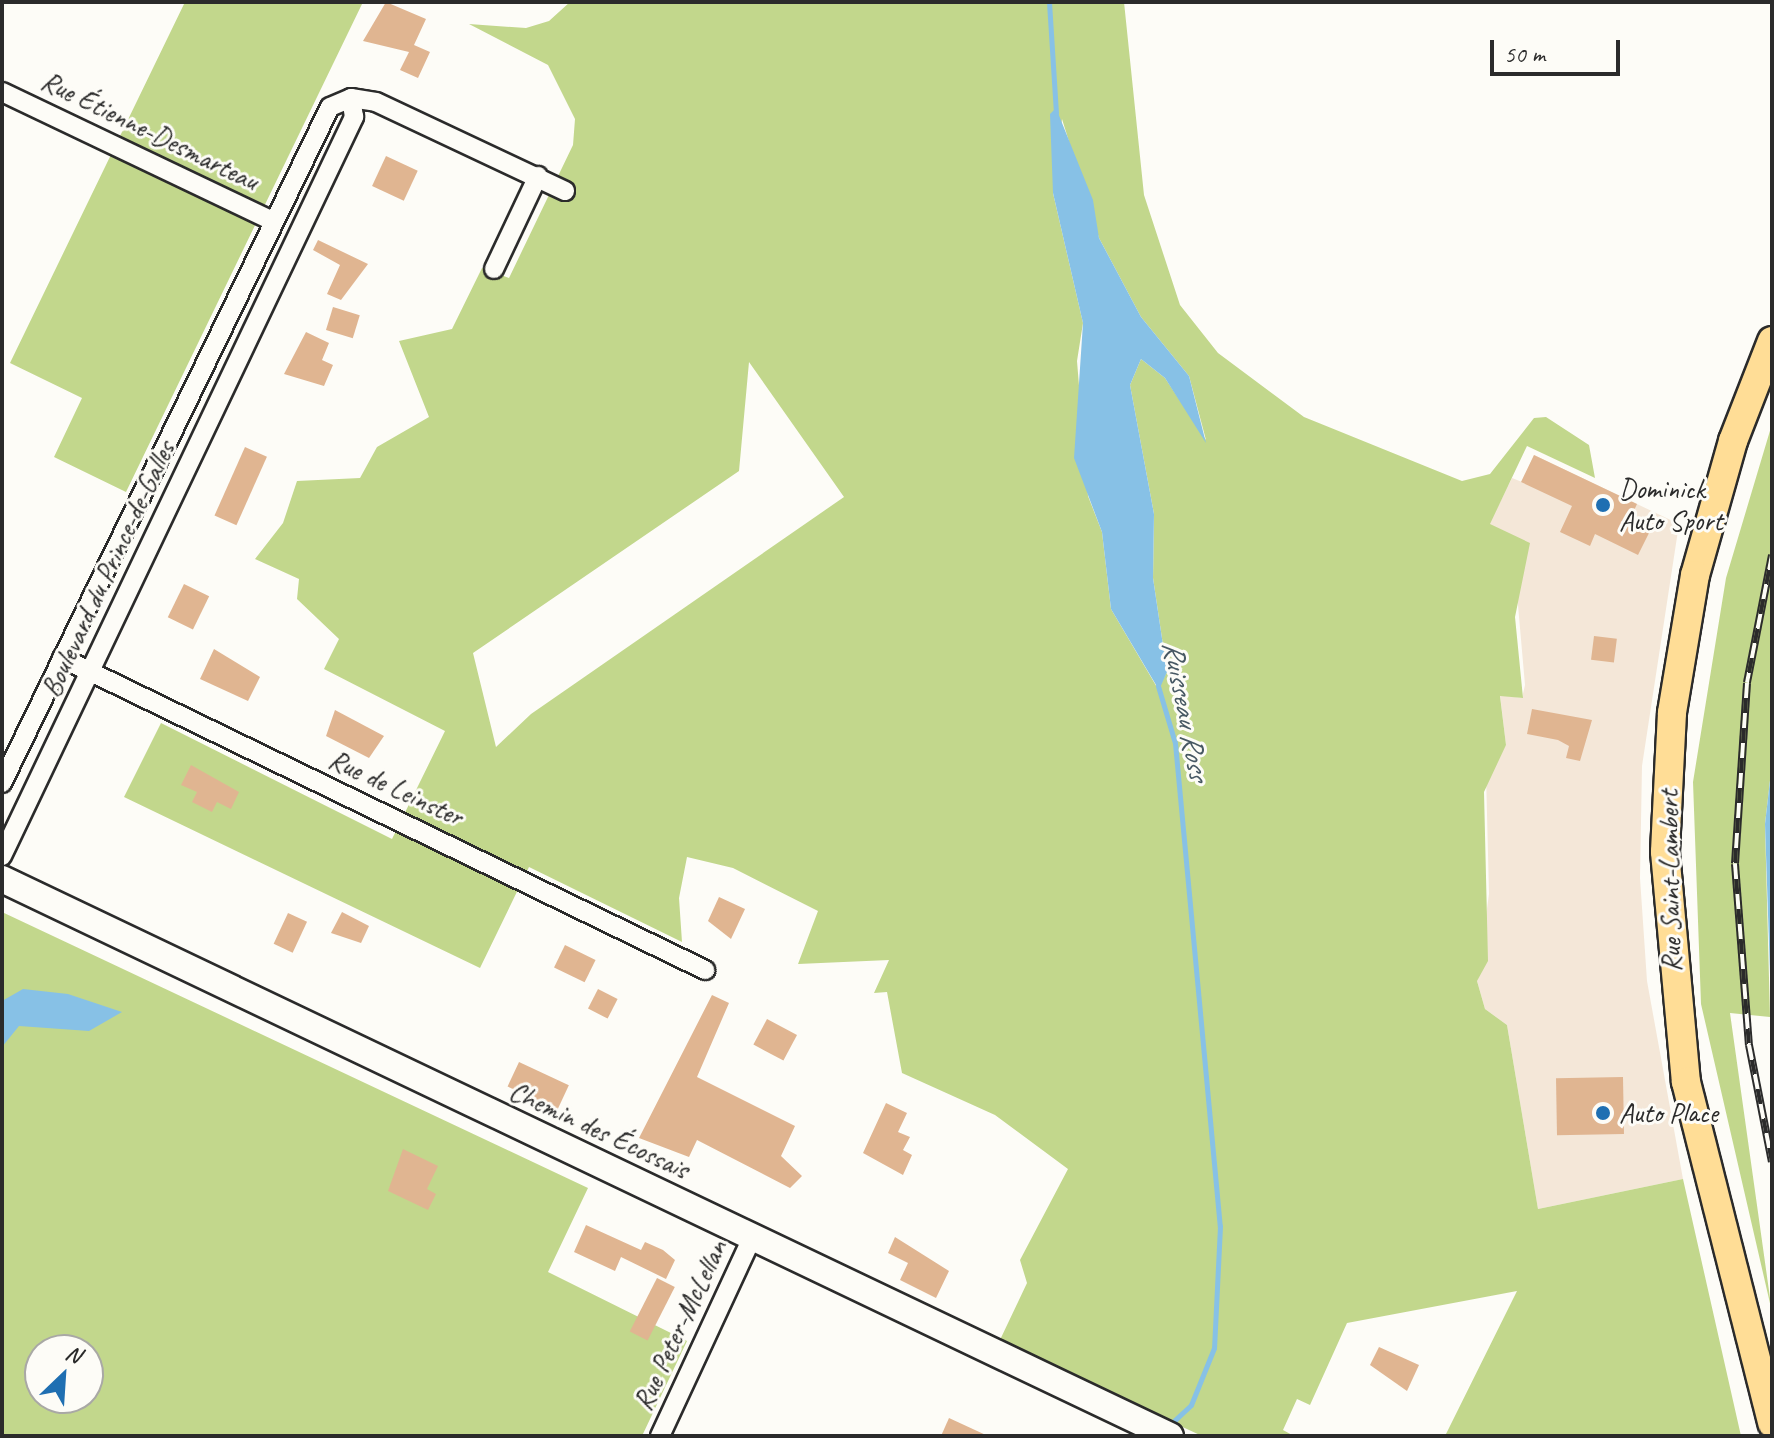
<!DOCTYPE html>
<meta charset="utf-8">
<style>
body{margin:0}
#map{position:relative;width:1774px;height:1438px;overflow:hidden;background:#fdfcf7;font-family:Caveat,sans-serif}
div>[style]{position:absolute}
.built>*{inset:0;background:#f4e7d8}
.green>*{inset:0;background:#c2d78c}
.water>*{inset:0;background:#87c1e6}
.stream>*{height:5px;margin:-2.5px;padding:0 2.5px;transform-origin:2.5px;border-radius:2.5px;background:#87c1e6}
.building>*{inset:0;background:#e0b591;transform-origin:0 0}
.roads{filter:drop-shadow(2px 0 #2b2b2b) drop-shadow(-2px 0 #2b2b2b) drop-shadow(0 2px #2b2b2b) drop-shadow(0 -2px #2b2b2b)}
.street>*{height:18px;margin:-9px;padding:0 9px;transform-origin:9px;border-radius:9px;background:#fdfcf7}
.secondary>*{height:26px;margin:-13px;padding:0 13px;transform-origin:13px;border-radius:13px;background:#fdfcf7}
.primary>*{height:28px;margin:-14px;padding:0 14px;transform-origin:14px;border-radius:14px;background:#ffdd96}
.rail>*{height:8px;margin-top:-4px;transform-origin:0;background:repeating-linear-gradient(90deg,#fdfcf7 0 15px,#2b2b2b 0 30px);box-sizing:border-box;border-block:2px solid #2b2b2b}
.dots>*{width:22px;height:22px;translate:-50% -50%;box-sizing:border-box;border:4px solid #fdfcf7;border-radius:50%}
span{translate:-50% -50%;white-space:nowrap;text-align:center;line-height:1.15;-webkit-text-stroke:6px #fdfcf7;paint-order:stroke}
.street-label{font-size:28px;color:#2b2b2b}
.poi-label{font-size:28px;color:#2b2b2b}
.left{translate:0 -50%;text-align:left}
.water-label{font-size:30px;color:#475863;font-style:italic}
.frame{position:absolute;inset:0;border:4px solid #2b2b2b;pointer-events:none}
.north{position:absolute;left:24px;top:1334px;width:80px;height:80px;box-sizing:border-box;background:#fdfcf7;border:2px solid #a9a8a5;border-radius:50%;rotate:25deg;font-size:22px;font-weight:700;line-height:32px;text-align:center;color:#2b2b2b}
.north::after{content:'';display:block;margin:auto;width:28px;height:36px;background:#1f6fb2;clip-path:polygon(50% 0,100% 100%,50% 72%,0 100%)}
.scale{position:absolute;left:1490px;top:40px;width:130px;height:36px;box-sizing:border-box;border:4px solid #2b2b2b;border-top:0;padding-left:10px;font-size:24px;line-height:28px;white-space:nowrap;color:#2b2b2b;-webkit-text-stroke:6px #fdfcf7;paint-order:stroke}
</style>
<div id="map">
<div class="built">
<div style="clip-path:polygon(1534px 455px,1679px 524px,1642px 766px,1640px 878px,1647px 981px,1683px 1179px,1538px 1209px,1507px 1025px,1485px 1009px,1477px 981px,1489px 894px,1486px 774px,1506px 745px,1500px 695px,1522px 698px,1525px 685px,1517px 594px,1489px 524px,1512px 478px,1522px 482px)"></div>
</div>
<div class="green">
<div style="clip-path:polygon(185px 2px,363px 2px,126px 492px,54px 457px,82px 398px,10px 363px)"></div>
<div style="clip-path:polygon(evenodd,570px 2px,1124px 2px,1144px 195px,1180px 305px,1218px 353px,1304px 417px,1462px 481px,1490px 474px,1534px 418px,1546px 417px,1589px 445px,1595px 478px,1527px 446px,1490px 524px,1530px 543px,1515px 617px,1523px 698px,1500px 696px,1506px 745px,1484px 792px,1488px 961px,1477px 981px,1485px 1009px,1507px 1025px,1538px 1209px,1683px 1179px,1741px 1436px,1445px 1436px,1517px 1291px,1347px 1323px,1310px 1405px,1297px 1399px,1283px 1430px,1294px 1436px,1202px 1436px,999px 1342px,1027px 1283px,1020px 1260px,1068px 1169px,995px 1115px,902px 1073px,887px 992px,874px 993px,889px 960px,798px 964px,818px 911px,733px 868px,687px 857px,679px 898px,682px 942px,529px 867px,480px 968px,124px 797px,161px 723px,392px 839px,445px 731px,324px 669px,339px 639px,297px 599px,299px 579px,255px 559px,283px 523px,297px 481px,360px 478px,377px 447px,429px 417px,399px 341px,452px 329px,482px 268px,509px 278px,573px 145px,575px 119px,548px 65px,469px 24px,526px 28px,549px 21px,570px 2px,1062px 119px,1099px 238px,1141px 317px,1189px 376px,1206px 440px,1165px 378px,1141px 359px,1130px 385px,1154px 514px,1153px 578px,1167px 672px,1158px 689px,1111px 609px,1102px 532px,1088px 496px,1077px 361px,1083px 323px,1053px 193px,1062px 119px,570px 2px,749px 362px,844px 497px,531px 714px,496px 747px,473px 653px,739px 471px,749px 362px)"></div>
<div style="clip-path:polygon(1772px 424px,1772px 763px,1765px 824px,1770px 1017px,1730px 1013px,1772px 1312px,1701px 1004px,1693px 782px,1726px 578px)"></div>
<div style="clip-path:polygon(evenodd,2px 912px,588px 1188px,548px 1272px,687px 1341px,642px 1436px,2px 1436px,2px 912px,40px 1350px,88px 1350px,88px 1398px,40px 1398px,40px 1350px)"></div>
</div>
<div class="water">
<div style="clip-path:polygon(1056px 108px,1093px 200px,1099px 238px,1141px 317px,1189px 376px,1206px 443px,1165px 378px,1141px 359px,1130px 385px,1154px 514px,1153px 578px,1167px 672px,1159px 690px,1111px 609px,1102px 532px,1074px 458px,1083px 323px,1053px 193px,1050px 114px)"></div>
<div style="clip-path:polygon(1772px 763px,1772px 1034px,1765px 824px)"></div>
<div style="clip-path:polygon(23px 989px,68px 994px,122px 1012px,89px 1031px,19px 1026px,2px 1047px,2px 1001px)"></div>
</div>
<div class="stream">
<div style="left:1049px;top:2px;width:111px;rotate:86.4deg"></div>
<div style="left:1158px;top:686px;width:59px;rotate:73.4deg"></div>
<div style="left:1175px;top:743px;width:485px;rotate:84.7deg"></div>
<div style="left:1220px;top:1226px;width:122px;rotate:92.8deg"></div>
<div style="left:1214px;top:1348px;width:61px;rotate:112deg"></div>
<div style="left:1191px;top:1405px;width:23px;rotate:137deg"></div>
</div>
<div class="building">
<div style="clip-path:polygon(386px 2px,426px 19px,414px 45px,430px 52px,418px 78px,400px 70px,409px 52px,363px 41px)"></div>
<div style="left:386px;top:156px;width:35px;height:33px;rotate:25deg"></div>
<div style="clip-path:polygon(318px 240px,368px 264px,341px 300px,327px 294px,340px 265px,313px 250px)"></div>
<div style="left:333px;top:307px;width:28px;height:24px;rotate:17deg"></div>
<div style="clip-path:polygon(306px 332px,329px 343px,322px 360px,333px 365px,324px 386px,284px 374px)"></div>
<div style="left:245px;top:447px;width:24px;height:75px;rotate:24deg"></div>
<div style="clip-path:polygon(1534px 455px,1637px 504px,1631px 517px,1652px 527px,1638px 555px,1595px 534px,1590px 546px,1560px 532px,1572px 506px,1521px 482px)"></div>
<div style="left:184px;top:584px;width:28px;height:37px;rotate:26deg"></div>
<div style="left:1594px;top:636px;width:23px;height:24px;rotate:7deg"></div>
<div style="clip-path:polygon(214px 649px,260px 677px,248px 701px,200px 679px)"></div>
<div style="clip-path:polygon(1532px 709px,1592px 720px,1580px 761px,1566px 758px,1569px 746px,1558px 740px,1527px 734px)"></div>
<div style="clip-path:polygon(335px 710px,384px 736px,369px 758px,326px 736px)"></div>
<div style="clip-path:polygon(191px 765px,239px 792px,231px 809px,217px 802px,212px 812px,192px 802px,197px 792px,181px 785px)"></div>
<div style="clip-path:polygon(719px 897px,745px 909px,731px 939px,708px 921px)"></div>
<div style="clip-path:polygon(342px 912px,369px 926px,361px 943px,331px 933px)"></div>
<div style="left:288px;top:913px;width:21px;height:34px;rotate:25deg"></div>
<div style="left:565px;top:945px;width:34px;height:25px;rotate:26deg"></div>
<div style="left:598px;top:989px;width:22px;height:22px;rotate:27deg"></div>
<div style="clip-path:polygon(712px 995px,729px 1003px,697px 1077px,795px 1126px,781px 1156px,802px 1176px,790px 1188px,697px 1140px,689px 1157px,639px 1138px)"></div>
<div style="left:767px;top:1019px;width:34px;height:29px;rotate:28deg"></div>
<div style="left:519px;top:1062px;width:55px;height:27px;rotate:25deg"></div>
<div style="left:1623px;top:1077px;width:57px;height:67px;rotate:89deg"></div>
<div style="clip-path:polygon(886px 1103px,907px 1113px,898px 1132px,910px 1137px,903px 1150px,912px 1155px,903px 1175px,863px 1153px)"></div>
<div style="clip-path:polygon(403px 1149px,438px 1166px,427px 1189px,436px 1194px,428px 1210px,388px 1191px)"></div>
<div style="clip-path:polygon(586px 1225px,641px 1250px,645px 1242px,663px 1250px,675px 1260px,666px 1279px,621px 1257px,615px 1271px,574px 1252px)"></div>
<div style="clip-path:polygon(895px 1237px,949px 1271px,936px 1298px,900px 1280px,908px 1263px,888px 1253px)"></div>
<div style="left:657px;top:1278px;width:20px;height:60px;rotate:27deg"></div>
<div style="clip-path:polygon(1379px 1347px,1419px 1365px,1407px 1391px,1370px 1365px)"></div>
<div style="clip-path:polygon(949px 1418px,988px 1436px,941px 1436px)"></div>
</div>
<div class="roads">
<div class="street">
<div style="left:2px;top:92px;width:301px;rotate:25.5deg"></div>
<div style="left:494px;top:269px;width:103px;rotate:-64.7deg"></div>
<div style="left:62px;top:658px;width:715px;rotate:25.88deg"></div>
<div style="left:2px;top:783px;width:751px;rotate:-64.12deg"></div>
<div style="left:330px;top:107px;width:23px;rotate:-23deg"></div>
<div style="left:351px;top:98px;width:25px;rotate:9deg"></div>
<div style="left:376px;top:102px;width:209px;rotate:25.2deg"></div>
<div style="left:2px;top:856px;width:819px;rotate:-64.53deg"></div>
<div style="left:354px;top:117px;width:19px;rotate:-99deg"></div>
<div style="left:660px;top:1436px;width:218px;rotate:-65.1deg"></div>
</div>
<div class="secondary">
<div style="left:2px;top:879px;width:1294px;rotate:25.5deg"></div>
</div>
<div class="primary">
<div style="left:1772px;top:341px;width:107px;rotate:111.3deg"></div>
<div style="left:1733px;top:441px;width:139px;rotate:105.8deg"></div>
<div style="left:1695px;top:575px;width:140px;rotate:99.5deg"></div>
<div style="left:1672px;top:713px;width:139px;rotate:92.9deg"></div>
<div style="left:1665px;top:852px;width:231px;rotate:84.8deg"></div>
<div style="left:1686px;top:1082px;width:352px;rotate:75.8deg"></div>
</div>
</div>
<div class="rail">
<div style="left:1772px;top:555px;width:130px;rotate:101.1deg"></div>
<div style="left:1747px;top:683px;width:181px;rotate:93.8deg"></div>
<div style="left:1735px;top:864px;width:182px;rotate:85.6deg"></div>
<div style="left:1749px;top:1045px;width:119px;rotate:78.9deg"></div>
</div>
<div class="dots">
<div style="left:1603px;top:505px;background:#1f6fb2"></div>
<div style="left:1603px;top:1113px;background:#1f6fb2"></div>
</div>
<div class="street-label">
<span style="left:150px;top:131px;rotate:26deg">Rue Étienne-Desmarteau</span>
<span style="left:108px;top:569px;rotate:-65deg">Boulevard du Prince-de-Galles</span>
<span style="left:396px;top:788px;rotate:25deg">Rue de Leinster</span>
<span style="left:1670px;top:881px;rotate:-91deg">Rue Saint-Lambert</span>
<span style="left:599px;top:1130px;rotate:25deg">Chemin des Écossais</span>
<span style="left:680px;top:1325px;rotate:-65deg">Rue Peter-McLellan</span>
</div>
<div class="poi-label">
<span class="left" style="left:1619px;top:505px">Dominick<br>Auto Sport</span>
<span class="left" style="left:1619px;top:1113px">Auto Place</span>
</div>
<div class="water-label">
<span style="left:1186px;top:710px;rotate:79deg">Ruisseau Ross</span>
</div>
<div class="frame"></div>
<div class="north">N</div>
<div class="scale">50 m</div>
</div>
